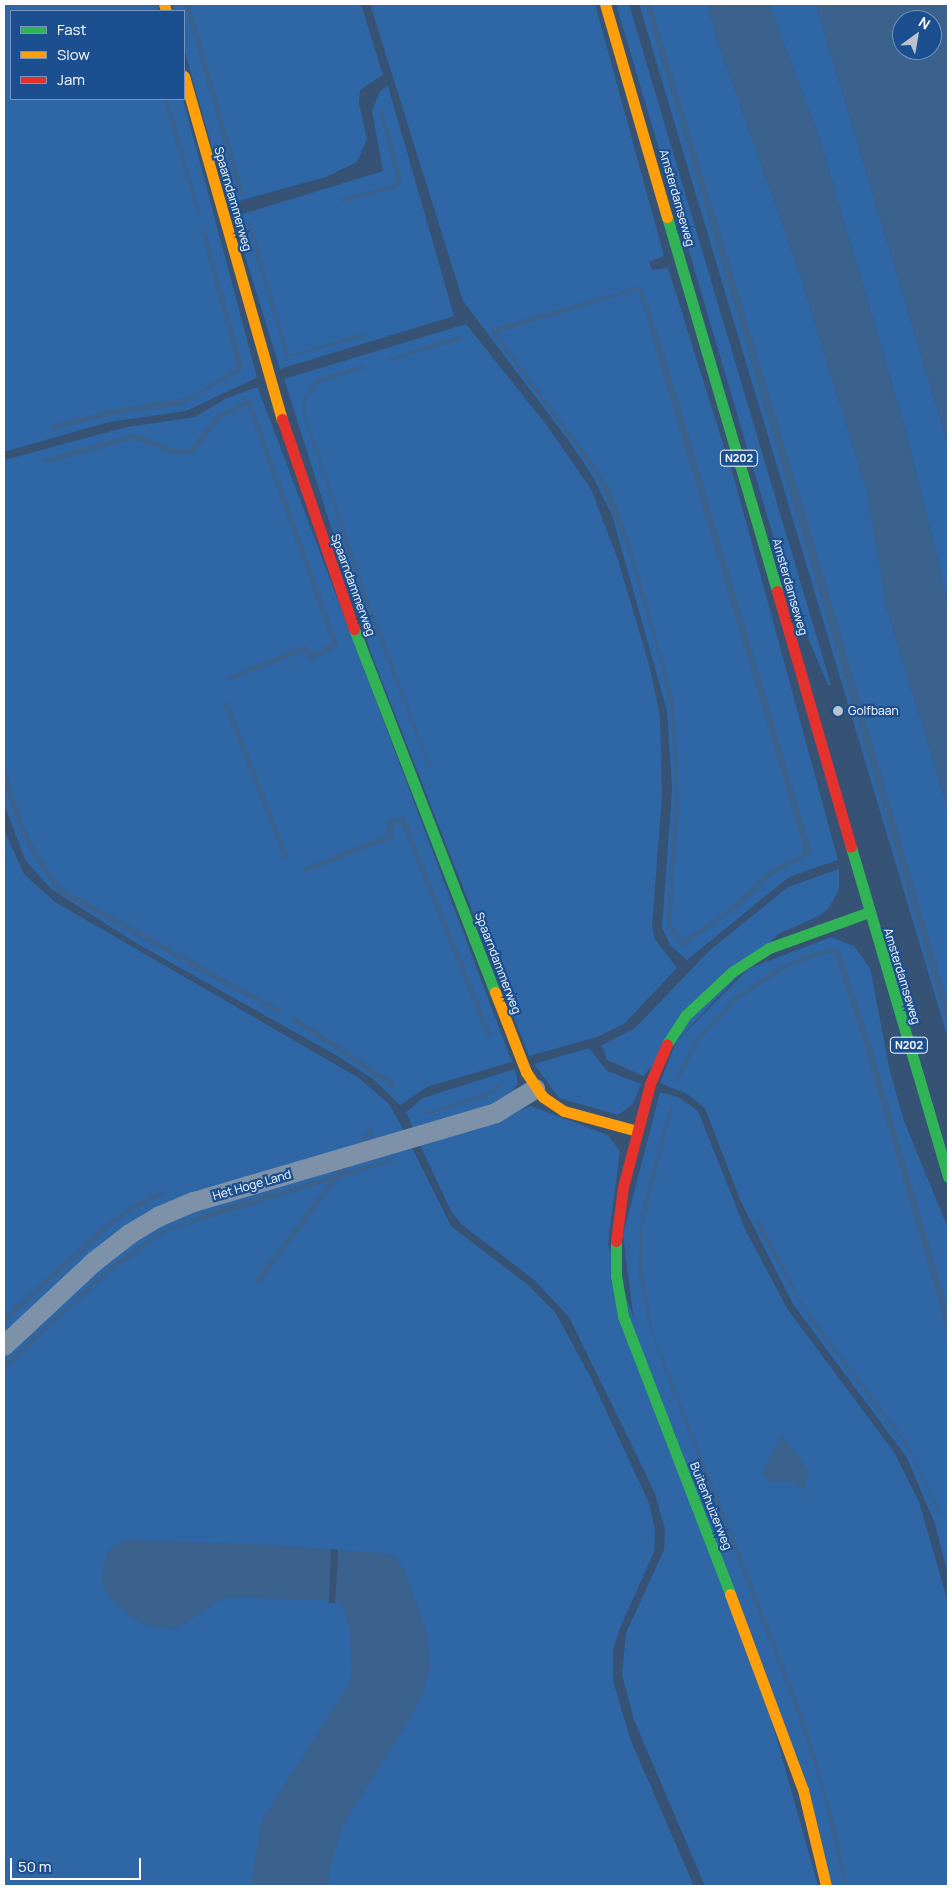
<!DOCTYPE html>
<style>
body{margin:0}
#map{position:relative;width:952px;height:1890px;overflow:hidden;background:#365274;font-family:Manrope,sans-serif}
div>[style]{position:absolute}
.green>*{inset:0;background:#2f66a5}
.water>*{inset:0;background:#3b618d;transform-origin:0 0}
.pier>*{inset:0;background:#365274}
.stream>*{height:5px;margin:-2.5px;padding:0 2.5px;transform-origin:2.5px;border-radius:2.5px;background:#3b618d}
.street>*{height:20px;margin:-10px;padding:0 10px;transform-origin:10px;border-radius:10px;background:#7d92a8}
.fast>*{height:11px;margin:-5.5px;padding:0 5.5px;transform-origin:5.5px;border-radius:5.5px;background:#30b455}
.slow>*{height:11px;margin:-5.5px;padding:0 5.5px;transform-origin:5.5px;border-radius:5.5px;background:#ff9f0a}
.jam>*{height:11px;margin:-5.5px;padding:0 5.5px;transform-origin:5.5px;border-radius:5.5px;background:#e5322d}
.dots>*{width:14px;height:14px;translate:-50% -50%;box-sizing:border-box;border:2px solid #1b4f8f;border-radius:50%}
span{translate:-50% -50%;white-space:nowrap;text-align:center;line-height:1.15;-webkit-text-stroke:4.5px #1b4f8f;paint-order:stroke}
.shield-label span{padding:1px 4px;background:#1b4f8f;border:1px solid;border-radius:4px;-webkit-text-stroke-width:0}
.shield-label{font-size:11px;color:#fff;font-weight:700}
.street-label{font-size:12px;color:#fff}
.poi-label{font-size:12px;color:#fff}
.left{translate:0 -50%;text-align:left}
.frame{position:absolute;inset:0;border:5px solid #fff;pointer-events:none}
.legend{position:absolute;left:10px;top:10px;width:175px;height:90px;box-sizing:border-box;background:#1b4f8f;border:1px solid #7695bc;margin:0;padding:6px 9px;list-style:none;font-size:15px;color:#fff}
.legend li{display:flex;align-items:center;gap:10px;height:25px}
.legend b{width:25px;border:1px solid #7695bc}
.north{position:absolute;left:892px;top:10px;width:50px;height:50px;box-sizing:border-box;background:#1b4f8f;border:1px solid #7695bc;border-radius:50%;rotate:32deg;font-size:14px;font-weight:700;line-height:20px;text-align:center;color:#fff}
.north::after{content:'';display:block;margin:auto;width:18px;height:22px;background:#b9c2ce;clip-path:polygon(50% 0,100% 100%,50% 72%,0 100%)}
.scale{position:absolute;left:10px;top:1858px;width:131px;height:22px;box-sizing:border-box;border:2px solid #fff;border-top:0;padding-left:6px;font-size:15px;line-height:18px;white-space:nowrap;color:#fff;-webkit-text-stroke:4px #1b4f8f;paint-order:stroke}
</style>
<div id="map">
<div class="green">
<div style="clip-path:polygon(4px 4px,157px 4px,159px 11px,11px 11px,11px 99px,183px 99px,257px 377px,254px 379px,186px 411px,109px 422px,4px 452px)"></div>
<div style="clip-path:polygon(172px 4px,361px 4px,383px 75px,360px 90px,359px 103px,367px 139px,357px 162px,326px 177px,228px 204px,184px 49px,184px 11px,174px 11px)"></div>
<div style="clip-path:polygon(370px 4px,595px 4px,664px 256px,649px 262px,652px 270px,668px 268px,736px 485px,838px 860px,789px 877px,687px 960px,670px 945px,662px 927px,672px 790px,667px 711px,612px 515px,592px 475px,569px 441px,463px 301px)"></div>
<div style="clip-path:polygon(616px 4px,629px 4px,831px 685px,828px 685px,792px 600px)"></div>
<div style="clip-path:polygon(639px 4px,708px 4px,717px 39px,798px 268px,868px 494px,887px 609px,948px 809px,948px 1039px)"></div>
<div style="clip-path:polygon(769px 4px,816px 4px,948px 444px,948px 603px,906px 432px,819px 137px)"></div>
<div style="clip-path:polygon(388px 86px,454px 316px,280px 369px,233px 217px,383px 171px,372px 111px,380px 91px)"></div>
<div style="clip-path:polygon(466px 324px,545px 423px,591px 489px,617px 557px,649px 664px,660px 716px,662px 796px,652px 926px,655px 939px,677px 968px,624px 1024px,597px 1037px,529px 1056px,371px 653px,284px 379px)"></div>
<div style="clip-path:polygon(254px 388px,258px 388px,512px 1062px,427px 1087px,400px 1105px,373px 1079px,339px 1057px,136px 943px,51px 889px,25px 860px,4px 804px,4px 460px,127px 427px,195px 417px,225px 399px)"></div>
<div style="clip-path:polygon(4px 829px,24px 874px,55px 902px,359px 1078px,389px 1104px,404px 1131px,192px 1194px,4px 1336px)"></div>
<div style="clip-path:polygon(839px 869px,839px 890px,828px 909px,819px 916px,778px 934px,643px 1076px,607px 1060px,602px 1045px,635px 1028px,710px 950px,788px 887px)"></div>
<div style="clip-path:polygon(831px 937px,854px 946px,870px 968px,890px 1071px,904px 1121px,948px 1228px,948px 1575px,935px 1524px,907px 1458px,793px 1304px,741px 1202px,705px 1108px,687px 1094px,660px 1083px,676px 1042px,748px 969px)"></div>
<div style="clip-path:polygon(589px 1048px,607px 1071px,641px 1084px,633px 1104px,618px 1115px,559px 1098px,534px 1064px)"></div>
<div style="clip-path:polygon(515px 1069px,518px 1083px,506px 1101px,414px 1128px,412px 1126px,406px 1112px,423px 1098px)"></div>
<div style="clip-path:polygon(660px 1092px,678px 1097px,698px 1111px,745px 1229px,788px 1310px,894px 1452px,919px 1502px,948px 1602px,948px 1886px,833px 1886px,635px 1329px,623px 1235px)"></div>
<div style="clip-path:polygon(531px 1106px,608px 1135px,620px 1151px,608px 1244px,773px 1725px,818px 1886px,705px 1886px,634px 1720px,622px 1675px,626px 1633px,664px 1550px,665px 1529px,654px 1491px,569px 1317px,534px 1280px,461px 1224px,450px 1209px,420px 1145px)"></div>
<div style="clip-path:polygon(411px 1146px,451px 1226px,528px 1285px,555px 1312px,591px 1378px,649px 1503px,655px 1530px,654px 1552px,620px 1628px,613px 1650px,613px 1681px,631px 1741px,694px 1886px,4px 1886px,4px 1355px,108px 1260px,171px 1218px)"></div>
</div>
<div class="water">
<div style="clip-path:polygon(645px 4px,651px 4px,820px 563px,948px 1004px,948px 1027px)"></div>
<div style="clip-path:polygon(708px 4px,769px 4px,819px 137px,906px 432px,948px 603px,948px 809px,887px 609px,868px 494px,798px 268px,717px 39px)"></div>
<div style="clip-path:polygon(evenodd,816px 4px,948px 4px,948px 444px,816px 4px,902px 20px,932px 20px,932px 50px,902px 50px,902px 20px)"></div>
<div style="clip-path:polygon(163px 99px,168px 99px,200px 213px,198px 216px)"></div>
<div style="clip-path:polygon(381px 106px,402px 180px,396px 188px,342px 202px,340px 199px,394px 185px,397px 180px,379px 109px)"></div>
<div style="clip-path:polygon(250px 221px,288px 353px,291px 355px,364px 333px,365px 337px,286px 358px,253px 246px,247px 222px)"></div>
<div style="clip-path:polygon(201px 228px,205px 229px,243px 367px,239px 372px,182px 405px,121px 413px,52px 430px,53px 425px,110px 410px,190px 397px,237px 368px)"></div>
<div style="clip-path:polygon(evenodd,641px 286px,666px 359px,812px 853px,772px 875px,736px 909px,682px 947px,667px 925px,675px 791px,671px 712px,660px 660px,626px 545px,597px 475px,491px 331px,493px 328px,641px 286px,638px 290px,804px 848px,801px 855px,770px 870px,729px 909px,682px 941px,671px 922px,679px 803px,674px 699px,630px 543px,612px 494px,596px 467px,496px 333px,638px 290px)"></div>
<div style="clip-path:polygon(459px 336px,461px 340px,388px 361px,389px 358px)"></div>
<div style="clip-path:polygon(363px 365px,364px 369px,320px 382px,307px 398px,304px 411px,363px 585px,431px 767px,429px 769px,359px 586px,302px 411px,304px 397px,316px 379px)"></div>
<div style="clip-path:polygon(832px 948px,840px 951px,869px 1039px,948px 1310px,948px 1335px,864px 1043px,835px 954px,824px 954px,787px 967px,737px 1000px,698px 1041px,678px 1082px,675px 1081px,695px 1039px,736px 996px,775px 969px,808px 954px)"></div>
<div style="clip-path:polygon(502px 1080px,502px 1086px,486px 1097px,429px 1114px,419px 1111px,429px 1112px,480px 1095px,494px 1089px)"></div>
<div style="clip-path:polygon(671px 1103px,673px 1106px,643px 1224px,643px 1276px,654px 1335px,804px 1718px,833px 1819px,848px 1886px,844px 1886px,823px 1793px,796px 1710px,661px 1361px,647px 1315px,639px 1275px,641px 1213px)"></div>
<div style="left:370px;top:1128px;width:5px;height:191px;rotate:37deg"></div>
<div style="clip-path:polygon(394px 1158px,395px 1161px,167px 1231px,108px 1274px,4px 1369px,4px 1364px,116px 1262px,164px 1230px,224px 1207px)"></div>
<div style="clip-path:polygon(160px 1191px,164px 1194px,131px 1211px,112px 1225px,4px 1323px,4px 1317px,97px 1232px,130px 1207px)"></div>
<div style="clip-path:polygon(759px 1220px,805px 1308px,908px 1444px,938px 1509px,948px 1518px,936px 1510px,915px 1461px,901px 1439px,811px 1322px,764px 1239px,756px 1223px)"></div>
<div style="clip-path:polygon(782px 1435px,808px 1471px,805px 1490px,790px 1482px,770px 1482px,762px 1473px)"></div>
<div style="clip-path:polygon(127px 1540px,272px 1545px,380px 1553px,394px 1556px,405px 1571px,427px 1634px,430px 1666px,423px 1693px,404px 1728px,344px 1823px,329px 1869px,328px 1886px,251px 1886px,261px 1821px,348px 1686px,352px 1675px,350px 1629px,342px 1606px,337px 1601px,235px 1597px,222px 1599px,176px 1629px,151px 1627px,136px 1620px,118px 1606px,105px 1591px,101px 1580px,106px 1555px,115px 1545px)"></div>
</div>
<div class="pier">
<div style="clip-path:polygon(331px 1549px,338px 1550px,335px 1603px,329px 1603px)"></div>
</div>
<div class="stream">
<div style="left:187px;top:4px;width:197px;rotate:74.1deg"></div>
<div style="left:47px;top:460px;width:89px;rotate:-15.6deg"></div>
<div style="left:133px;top:436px;width:47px;rotate:20deg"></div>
<div style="left:177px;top:452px;width:15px;rotate:-8deg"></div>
<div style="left:192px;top:450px;width:42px;rotate:-51.8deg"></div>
<div style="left:218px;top:417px;width:34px;rotate:-28deg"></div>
<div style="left:248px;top:401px;width:258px;rotate:70.3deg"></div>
<div style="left:335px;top:644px;width:27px;rotate:152deg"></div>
<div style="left:311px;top:657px;width:11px;rotate:-128deg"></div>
<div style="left:304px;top:648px;width:79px;rotate:158.3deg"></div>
<div style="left:226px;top:704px;width:163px;rotate:68.8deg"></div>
<div style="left:4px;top:774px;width:53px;rotate:72.6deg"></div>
<div style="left:20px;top:825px;width:37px;rotate:63deg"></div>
<div style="left:37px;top:858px;width:39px;rotate:54deg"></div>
<div style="left:60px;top:890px;width:249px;rotate:29deg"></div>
<div style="left:305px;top:869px;width:92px;rotate:-21.6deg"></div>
<div style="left:391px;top:835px;width:12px;rotate:-99deg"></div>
<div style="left:389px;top:823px;width:14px;rotate:-17deg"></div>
<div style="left:402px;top:819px;width:231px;rotate:68.1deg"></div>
<div style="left:294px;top:1019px;width:118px;rotate:33.6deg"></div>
</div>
<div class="street">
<div style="left:4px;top:1346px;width:123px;rotate:-43deg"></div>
<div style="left:94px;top:1262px;width:46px;rotate:-37.9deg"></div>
<div style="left:130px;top:1234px;width:33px;rotate:-31deg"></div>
<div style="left:158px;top:1217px;width:39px;rotate:-23deg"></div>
<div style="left:194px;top:1202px;width:315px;rotate:-16.4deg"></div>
<div style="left:496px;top:1113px;width:46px;rotate:-31.6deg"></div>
</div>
<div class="fast">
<div style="left:667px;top:217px;width:390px;rotate:73.6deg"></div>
<div style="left:354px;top:629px;width:389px;rotate:68.8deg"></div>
<div style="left:851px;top:847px;width:344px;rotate:73.6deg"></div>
<div style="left:667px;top:1044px;width:33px;rotate:-57deg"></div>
<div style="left:685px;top:1016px;width:64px;rotate:-43.1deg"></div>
<div style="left:732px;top:972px;width:44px;rotate:-33deg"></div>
<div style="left:769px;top:948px;width:106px;rotate:-19.8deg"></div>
<div style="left:616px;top:1241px;width:34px;rotate:90deg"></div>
<div style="left:616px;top:1275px;width:42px;rotate:80.3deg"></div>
<div style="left:623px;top:1316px;width:298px;rotate:68.9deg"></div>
</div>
<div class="slow">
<div style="left:164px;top:4px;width:7px;rotate:74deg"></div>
<div style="left:605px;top:4px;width:222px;rotate:73.8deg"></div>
<div style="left:184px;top:76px;width:357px;rotate:74.1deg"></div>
<div style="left:495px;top:992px;width:86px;rotate:68.8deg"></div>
<div style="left:526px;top:1072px;width:30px;rotate:56deg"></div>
<div style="left:543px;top:1097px;width:25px;rotate:34deg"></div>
<div style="left:564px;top:1111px;width:76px;rotate:15.3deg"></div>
<div style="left:730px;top:1594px;width:209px;rotate:69.6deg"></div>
<div style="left:803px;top:1790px;width:99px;rotate:76.5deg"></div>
</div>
<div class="jam">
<div style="left:282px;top:419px;width:222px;rotate:71.1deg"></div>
<div style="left:777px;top:591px;width:266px;rotate:73.9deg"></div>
<div style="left:616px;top:1241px;width:54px;rotate:-82.6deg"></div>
<div style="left:623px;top:1187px;width:106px;rotate:-75.3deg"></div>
<div style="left:650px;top:1084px;width:43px;rotate:-67deg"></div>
</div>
<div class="dots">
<div style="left:838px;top:711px;background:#b9c2ce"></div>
</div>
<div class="shield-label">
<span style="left:739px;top:458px">N202</span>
<span style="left:909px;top:1045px">N202</span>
</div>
<div class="street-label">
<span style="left:677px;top:198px;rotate:74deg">Amsterdamseweg</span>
<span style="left:233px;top:199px;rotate:74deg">Spaarndammerweg</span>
<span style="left:353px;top:585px;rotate:70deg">Spaarndammerweg</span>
<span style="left:790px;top:587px;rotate:74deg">Amsterdamseweg</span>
<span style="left:498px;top:963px;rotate:69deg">Spaarndammerweg</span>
<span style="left:902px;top:976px;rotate:73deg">Amsterdamseweg</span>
<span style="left:252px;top:1185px;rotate:-16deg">Het Hoge Land</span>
<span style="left:711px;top:1506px;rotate:68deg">Buitenhuizerweg</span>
</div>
<div class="poi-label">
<span class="left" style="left:848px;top:711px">Golfbaan</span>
</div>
<div class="frame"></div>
<ul class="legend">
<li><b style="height:6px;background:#30b455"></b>Fast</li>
<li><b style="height:6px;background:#ff9f0a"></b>Slow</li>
<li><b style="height:6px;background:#e5322d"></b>Jam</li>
</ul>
<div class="north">N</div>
<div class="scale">50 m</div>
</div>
